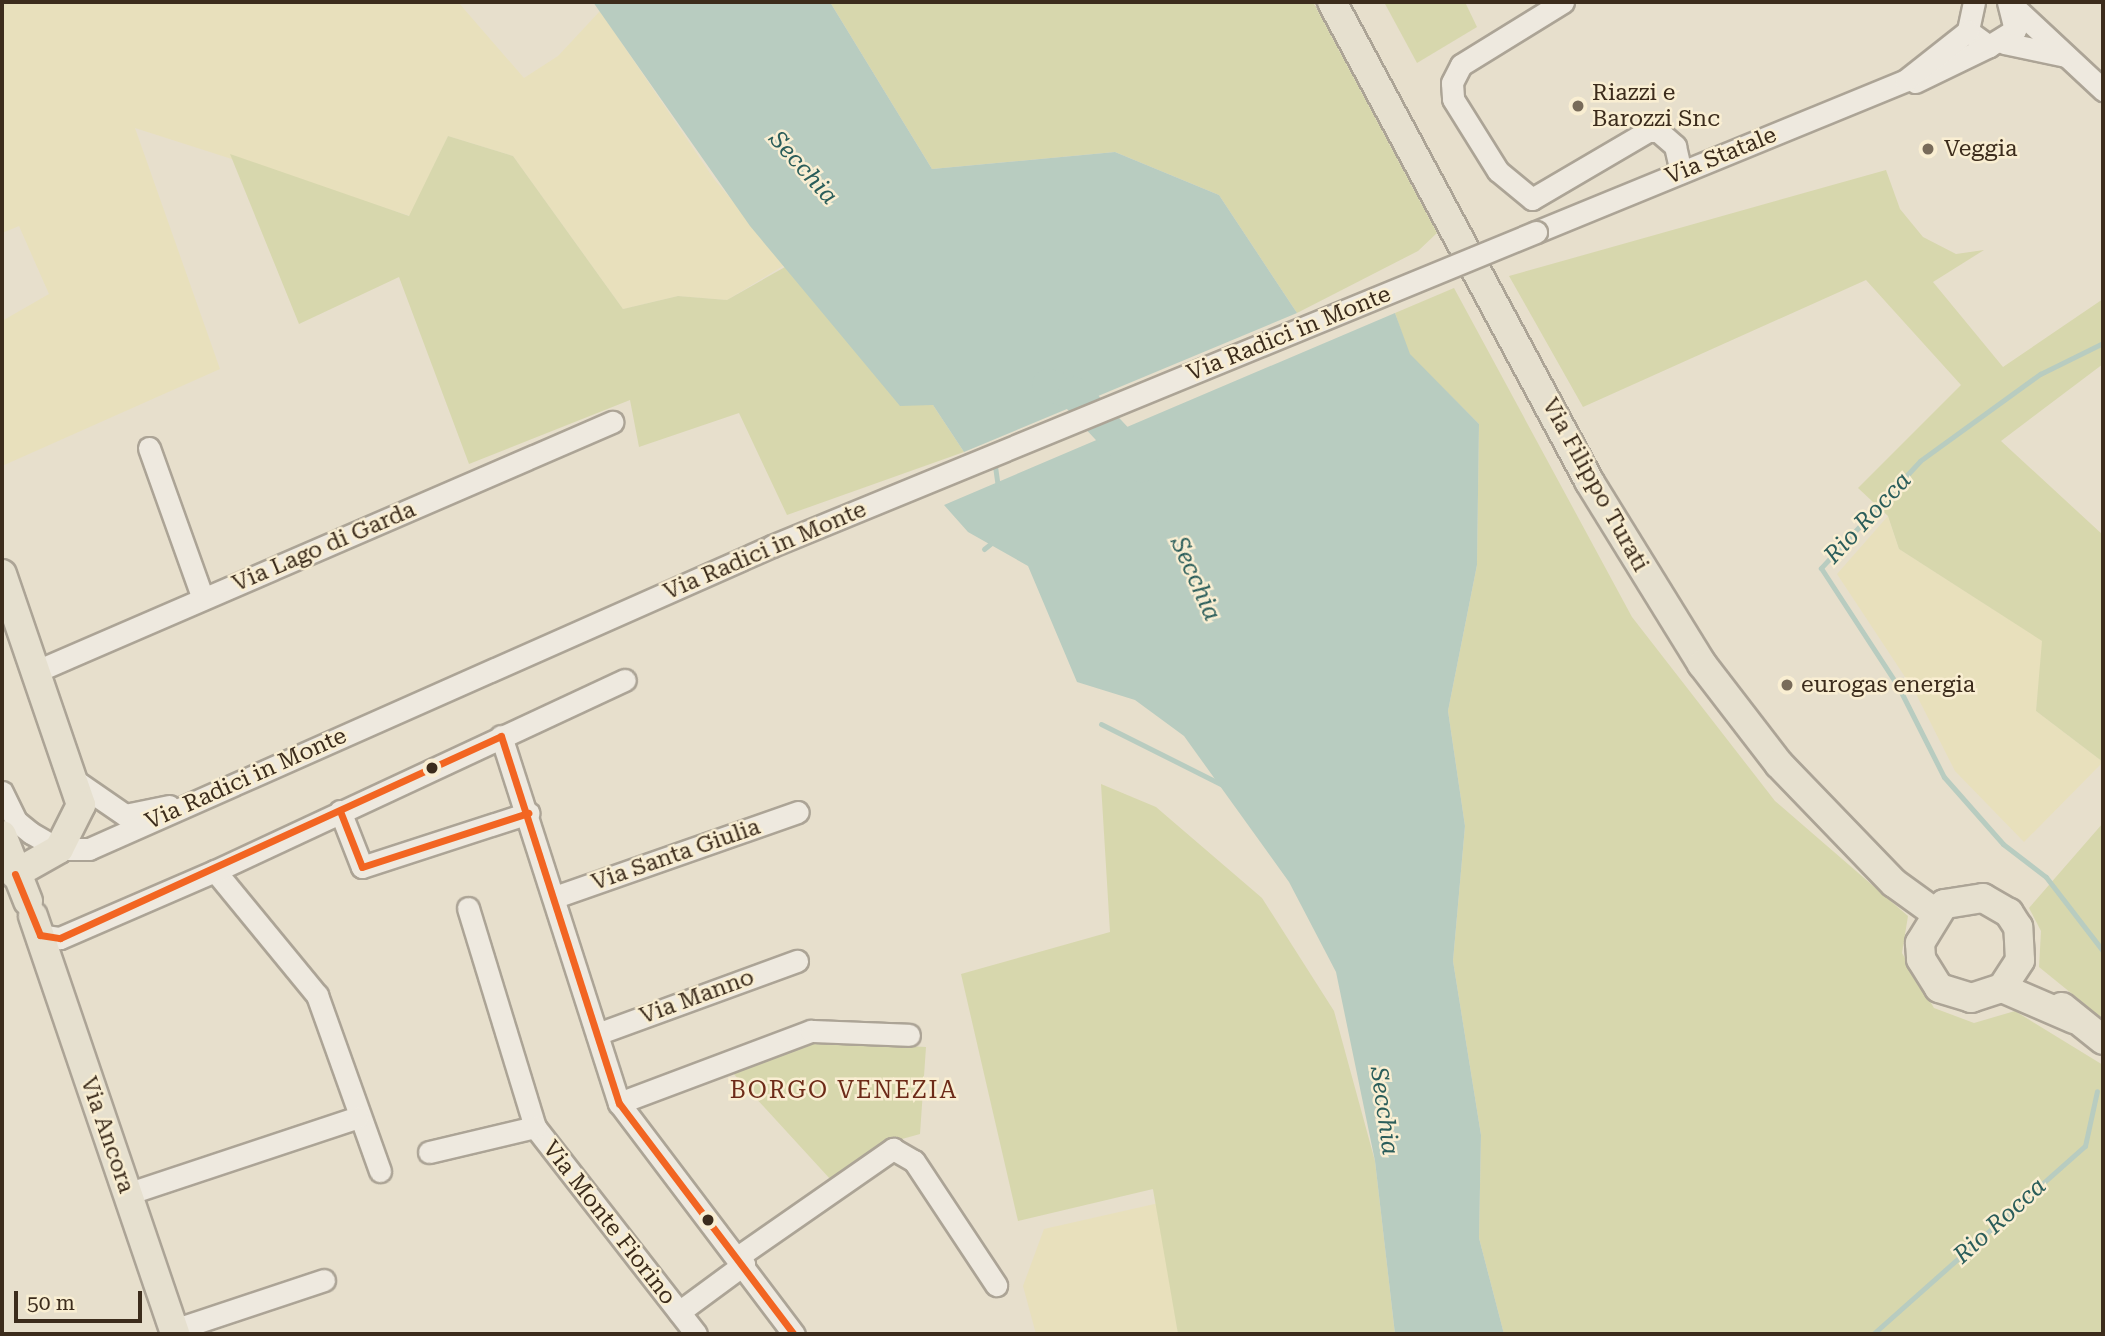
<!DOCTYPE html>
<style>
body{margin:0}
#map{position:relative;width:2105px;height:1336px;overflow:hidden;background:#e7dfcc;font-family:"Roboto Serif",serif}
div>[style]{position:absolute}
.farmland>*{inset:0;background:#e8e0bc}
.green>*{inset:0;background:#d7d7ad}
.water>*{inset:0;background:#b8ccc0}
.stream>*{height:5px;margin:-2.5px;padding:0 2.5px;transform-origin:2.5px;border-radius:2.5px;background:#b8ccc0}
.river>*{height:32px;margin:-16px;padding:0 16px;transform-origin:16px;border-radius:16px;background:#b8ccc0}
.roads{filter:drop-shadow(2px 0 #aca496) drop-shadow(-2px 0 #aca496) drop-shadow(0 2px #aca496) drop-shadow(0 -2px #aca496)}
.minor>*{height:21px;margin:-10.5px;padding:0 10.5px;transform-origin:10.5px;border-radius:10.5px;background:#eee9df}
.major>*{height:28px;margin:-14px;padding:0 14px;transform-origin:14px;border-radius:14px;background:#e6e0cf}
.bridges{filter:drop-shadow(2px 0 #aca496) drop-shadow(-2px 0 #aca496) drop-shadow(0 2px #aca496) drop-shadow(0 -2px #aca496)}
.minor-bridge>*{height:21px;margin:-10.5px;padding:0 10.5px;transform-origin:10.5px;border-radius:10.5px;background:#eee9df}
.bus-1>*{height:7px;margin:-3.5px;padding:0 3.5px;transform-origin:3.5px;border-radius:3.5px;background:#f26522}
.dots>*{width:19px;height:19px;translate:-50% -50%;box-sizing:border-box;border:4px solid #f9eed2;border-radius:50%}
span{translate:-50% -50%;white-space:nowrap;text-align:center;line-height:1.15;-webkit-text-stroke:5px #f9eed2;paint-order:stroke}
.poi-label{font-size:23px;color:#3c2c1c}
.left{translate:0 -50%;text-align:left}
.street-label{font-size:23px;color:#3c2c1c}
.water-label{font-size:24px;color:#2a5d5a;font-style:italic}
.neighbourhood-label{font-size:24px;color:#6d2a18;letter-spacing:2px}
.frame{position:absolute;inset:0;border:4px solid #3c2c1c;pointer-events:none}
.scale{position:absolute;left:14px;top:1291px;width:128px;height:32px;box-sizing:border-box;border:4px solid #3c2c1c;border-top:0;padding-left:9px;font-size:21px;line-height:24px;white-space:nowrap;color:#3c2c1c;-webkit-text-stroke:5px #f9eed2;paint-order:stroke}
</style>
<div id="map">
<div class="farmland">
<div style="clip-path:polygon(2px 2px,458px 2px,524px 78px,558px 56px,600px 11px,714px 179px,786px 264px,727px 300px,678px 296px,623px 309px,513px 156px,448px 136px,410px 216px,135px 128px,220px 369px,2px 466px,2px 321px,49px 294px,19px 226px,2px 233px)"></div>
<div style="clip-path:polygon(1888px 516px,1899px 549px,2043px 641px,2036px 711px,2103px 762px,2024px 842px,1955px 771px,1915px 692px,1837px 574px)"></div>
<div style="clip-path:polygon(1159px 1203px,1178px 1334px,1036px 1334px,1023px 1286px,1044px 1229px)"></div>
</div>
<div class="green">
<div style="clip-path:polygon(830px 2px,1313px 2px,1437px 233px,1418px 251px,1297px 313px,1219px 195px,1115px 152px,932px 169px)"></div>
<div style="clip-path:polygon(1384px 2px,1465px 2px,1477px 27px,1417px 63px)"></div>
<div style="clip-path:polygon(448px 136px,513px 156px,623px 309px,678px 296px,727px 300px,785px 267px,900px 405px,933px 405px,964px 452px,787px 515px,739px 413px,639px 447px,630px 400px,469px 464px,399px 277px,299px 324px,230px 154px,409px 216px)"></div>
<div style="clip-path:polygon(1886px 170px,1900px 209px,1923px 237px,1956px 254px,1984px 250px,1933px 282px,2003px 367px,2103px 299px,2103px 364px,2001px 441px,2103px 535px,2103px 762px,2036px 711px,2042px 641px,1899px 549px,1888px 516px,1858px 488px,1961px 385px,1866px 280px,1583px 407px,1509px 276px)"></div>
<div style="clip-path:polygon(1454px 288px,1632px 617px,1775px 801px,1908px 916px,1902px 953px,1934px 1008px,1974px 1023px,2015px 1011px,2103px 1065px,2103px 1334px,1504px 1334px,1479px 1238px,1481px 1135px,1453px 961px,1465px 826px,1448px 711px,1477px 565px,1479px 424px,1409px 354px,1395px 313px)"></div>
<div style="clip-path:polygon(1101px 784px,1156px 807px,1262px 898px,1334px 1011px,1375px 1161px,1395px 1334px,1178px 1334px,1150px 1172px,1153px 1189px,1018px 1221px,961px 974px,1110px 932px)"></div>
<div style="clip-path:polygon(2103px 823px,2103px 1019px,2039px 967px,2041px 931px,2029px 908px)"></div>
<div style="clip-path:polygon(805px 1041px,926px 1047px,920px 1134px,884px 1144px,831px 1180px,731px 1071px)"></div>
</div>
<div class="water">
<div style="clip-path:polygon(593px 2px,830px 2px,932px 169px,1115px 152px,1219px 195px,1297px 313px,964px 452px,933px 405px,900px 406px,750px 226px)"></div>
<div style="clip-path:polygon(1395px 313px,1410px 354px,1479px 424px,1477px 565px,1448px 711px,1465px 826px,1453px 961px,1481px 1135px,1479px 1238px,1504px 1334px,1395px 1334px,1375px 1161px,1336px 972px,1289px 882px,1184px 736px,1135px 700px,1077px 682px,1028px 566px,968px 532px,944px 505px)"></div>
</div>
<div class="stream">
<div style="left:2103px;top:343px;width:70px;rotate:153.8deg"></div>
<div style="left:2040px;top:374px;width:148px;rotate:144.1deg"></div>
<div style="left:1920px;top:461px;width:146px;rotate:132.8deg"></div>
<div style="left:1821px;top:568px;width:141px;rotate:56.9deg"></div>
<div style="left:1898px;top:686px;width:102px;rotate:63.2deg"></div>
<div style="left:1944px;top:777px;width:89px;rotate:48.6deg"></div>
<div style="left:2003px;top:844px;width:54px;rotate:37.5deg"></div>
<div style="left:2046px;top:877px;width:93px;rotate:52.4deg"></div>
<div style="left:994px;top:459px;width:28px;rotate:82deg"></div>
<div style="left:984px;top:549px;width:13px;rotate:-39deg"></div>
<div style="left:1101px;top:724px;width:136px;rotate:26.6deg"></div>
<div style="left:1873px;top:1334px;width:283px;rotate:-41.6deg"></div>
<div style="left:2085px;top:1146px;width:56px;rotate:-77.7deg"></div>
</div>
<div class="river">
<div style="left:1048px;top:385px;width:27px;rotate:17deg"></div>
<div style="left:1074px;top:393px;width:100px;rotate:47deg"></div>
</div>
<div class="roads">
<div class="minor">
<div style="left:1563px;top:2px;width:120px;rotate:148.3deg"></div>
<div style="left:1461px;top:65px;width:20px;rotate:117deg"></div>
<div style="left:1452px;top:83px;width:16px;rotate:86deg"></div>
<div style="left:1453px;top:99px;width:85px;rotate:58deg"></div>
<div style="left:1498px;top:171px;width:44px;rotate:39.5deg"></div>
<div style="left:1532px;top:199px;width:134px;rotate:-30.4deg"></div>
<div style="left:1648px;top:131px;width:10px"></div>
<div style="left:1658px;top:131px;width:23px;rotate:41deg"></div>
<div style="left:1675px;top:146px;width:27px;rotate:77deg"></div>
<div style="left:1974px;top:2px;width:30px;rotate:102deg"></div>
<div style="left:1968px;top:31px;width:26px;rotate:36deg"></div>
<div style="left:1989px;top:46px;width:31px;rotate:-32deg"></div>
<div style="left:2015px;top:30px;width:29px;rotate:-104deg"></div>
<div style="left:2012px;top:5px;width:125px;rotate:43deg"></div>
<div style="left:2004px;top:43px;width:63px;rotate:11.8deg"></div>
<div style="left:1915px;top:82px;width:82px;rotate:-25.9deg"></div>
<div style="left:1536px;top:232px;width:400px;rotate:-22.3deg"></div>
<div style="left:1906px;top:80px;width:79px;rotate:-38.3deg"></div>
<div style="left:149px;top:448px;width:160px;rotate:70.3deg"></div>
<div style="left:37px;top:671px;width:627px;rotate:-23.41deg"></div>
<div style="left:501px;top:736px;width:386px;rotate:72.2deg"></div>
<div style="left:619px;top:1103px;width:290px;rotate:52.9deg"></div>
<div style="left:77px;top:782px;width:58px;rotate:34.5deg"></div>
<div style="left:125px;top:815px;width:45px;rotate:-11.6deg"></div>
<div style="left:2px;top:792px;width:32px;rotate:64deg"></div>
<div style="left:16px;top:821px;width:19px;rotate:39deg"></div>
<div style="left:31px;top:833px;width:32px;rotate:30deg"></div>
<div style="left:59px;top:849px;width:30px"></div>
<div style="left:89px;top:849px;width:747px;rotate:-23.92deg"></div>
<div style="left:340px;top:811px;width:60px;rotate:68.6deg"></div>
<div style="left:362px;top:867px;width:175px;rotate:-18deg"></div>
<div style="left:215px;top:871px;width:161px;rotate:50.6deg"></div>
<div style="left:317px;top:995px;width:187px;rotate:70.3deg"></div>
<div style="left:555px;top:897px;width:257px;rotate:-19.3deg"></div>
<div style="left:468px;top:908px;width:229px;rotate:73deg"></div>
<div style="left:535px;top:1127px;width:262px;rotate:52.1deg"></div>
<div style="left:40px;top:935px;width:20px;rotate:9deg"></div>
<div style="left:60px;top:938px;width:169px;rotate:-23.4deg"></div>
<div style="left:215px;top:871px;width:452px;rotate:-25deg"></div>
<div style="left:597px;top:1034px;width:213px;rotate:-20.1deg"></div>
<div style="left:619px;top:1103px;width:205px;rotate:-20.6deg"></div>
<div style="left:811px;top:1031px;width:98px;rotate:2.3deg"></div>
<div style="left:429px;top:1152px;width:109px;rotate:-13.3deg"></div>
<div style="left:127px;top:1194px;width:243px;rotate:-18.4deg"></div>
<div style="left:739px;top:1256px;width:188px;rotate:-34.8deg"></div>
<div style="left:893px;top:1149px;width:24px;rotate:30deg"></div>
<div style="left:914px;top:1161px;width:149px;rotate:56.5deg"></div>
<div style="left:679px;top:1312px;width:81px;rotate:-36.4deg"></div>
<div style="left:174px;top:1330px;width:158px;rotate:-18.4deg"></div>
</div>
<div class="major">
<div style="left:1332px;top:2px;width:544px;rotate:61.78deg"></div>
<div style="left:1589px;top:481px;width:215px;rotate:58.3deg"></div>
<div style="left:1702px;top:664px;width:126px;rotate:52.4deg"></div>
<div style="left:1779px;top:764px;width:165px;rotate:46deg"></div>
<div style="left:1894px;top:883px;width:49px;rotate:35.9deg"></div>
<div style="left:2px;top:574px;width:244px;rotate:71.1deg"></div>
<div style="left:81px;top:805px;width:49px;rotate:116.6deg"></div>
<div style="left:59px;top:849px;width:51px;rotate:150.4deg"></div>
<div style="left:2px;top:835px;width:71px;rotate:68.5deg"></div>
<div style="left:33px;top:916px;width:441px;rotate:71.2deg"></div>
<div style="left:2002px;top:988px;width:33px;rotate:-57deg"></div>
<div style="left:2020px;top:960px;width:33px;rotate:-93deg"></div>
<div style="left:2018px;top:927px;width:17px;rotate:-123deg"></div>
<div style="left:2009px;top:913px;width:30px;rotate:-150deg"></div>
<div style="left:1983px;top:898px;width:39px;rotate:171deg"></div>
<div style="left:1944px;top:904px;width:46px;rotate:121.6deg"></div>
<div style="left:1920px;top:943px;width:16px;rotate:86deg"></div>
<div style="left:1921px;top:959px;width:34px;rotate:58deg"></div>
<div style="left:1939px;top:988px;width:34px;rotate:17deg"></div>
<div style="left:1971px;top:998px;width:33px;rotate:-18deg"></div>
<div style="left:2002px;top:988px;width:78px;rotate:23.3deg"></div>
<div style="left:2062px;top:1007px;width:53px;rotate:38.8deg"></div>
</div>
</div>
<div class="bridges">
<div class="minor-bridge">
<div style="left:772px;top:546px;width:826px;rotate:-22.34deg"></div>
</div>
</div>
<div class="bus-1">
<div style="left:340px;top:811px;width:60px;rotate:68.6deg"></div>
<div style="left:362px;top:867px;width:175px;rotate:-18deg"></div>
<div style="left:15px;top:874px;width:66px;rotate:67.7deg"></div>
<div style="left:40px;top:935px;width:20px;rotate:9deg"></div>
<div style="left:60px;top:938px;width:485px;rotate:-24.6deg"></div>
<div style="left:501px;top:736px;width:386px;rotate:72.2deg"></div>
<div style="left:619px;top:1103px;width:290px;rotate:52.9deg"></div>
</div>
<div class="dots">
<div style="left:1578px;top:106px;background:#786b5a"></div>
<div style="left:1928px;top:149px;background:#786b5a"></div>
<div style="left:1787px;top:685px;background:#786b5a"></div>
<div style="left:432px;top:768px;background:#3c2c1c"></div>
<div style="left:708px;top:1220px;background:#3c2c1c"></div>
</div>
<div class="poi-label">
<span class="left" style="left:1592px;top:106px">Riazzi e<br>Barozzi Snc</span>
<span class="left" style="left:1944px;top:149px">Veggia</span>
<span class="left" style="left:1801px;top:685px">eurogas energia</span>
</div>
<div class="street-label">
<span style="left:1721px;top:156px;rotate:-22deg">Via Statale</span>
<span style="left:1289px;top:334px;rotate:-22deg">Via Radici in Monte</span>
<span style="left:1595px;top:485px;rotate:61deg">Via Filippo Turati</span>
<span style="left:324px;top:547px;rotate:-23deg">Via Lago di Garda</span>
<span style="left:765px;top:551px;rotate:-23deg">Via Radici in Monte</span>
<span style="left:246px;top:779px;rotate:-24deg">Via Radici in Monte</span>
<span style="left:676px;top:855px;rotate:-19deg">Via Santa Giulia</span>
<span style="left:697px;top:997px;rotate:-20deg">Via Manno</span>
<span style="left:107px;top:1135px;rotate:71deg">Via Ancora</span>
<span style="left:609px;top:1223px;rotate:52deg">Via Monte Fiorino</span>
</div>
<div class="water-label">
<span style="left:803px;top:168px;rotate:48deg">Secchia</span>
<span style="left:1868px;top:518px;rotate:-47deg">Rio Rocca</span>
<span style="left:1195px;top:579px;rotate:66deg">Secchia</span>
<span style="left:1384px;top:1111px;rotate:82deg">Secchia</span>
<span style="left:2000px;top:1221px;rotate:-42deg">Rio Rocca</span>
</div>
<div class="neighbourhood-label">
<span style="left:844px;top:1091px">BORGO VENEZIA</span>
</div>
<div class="frame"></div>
<div class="scale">50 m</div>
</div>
